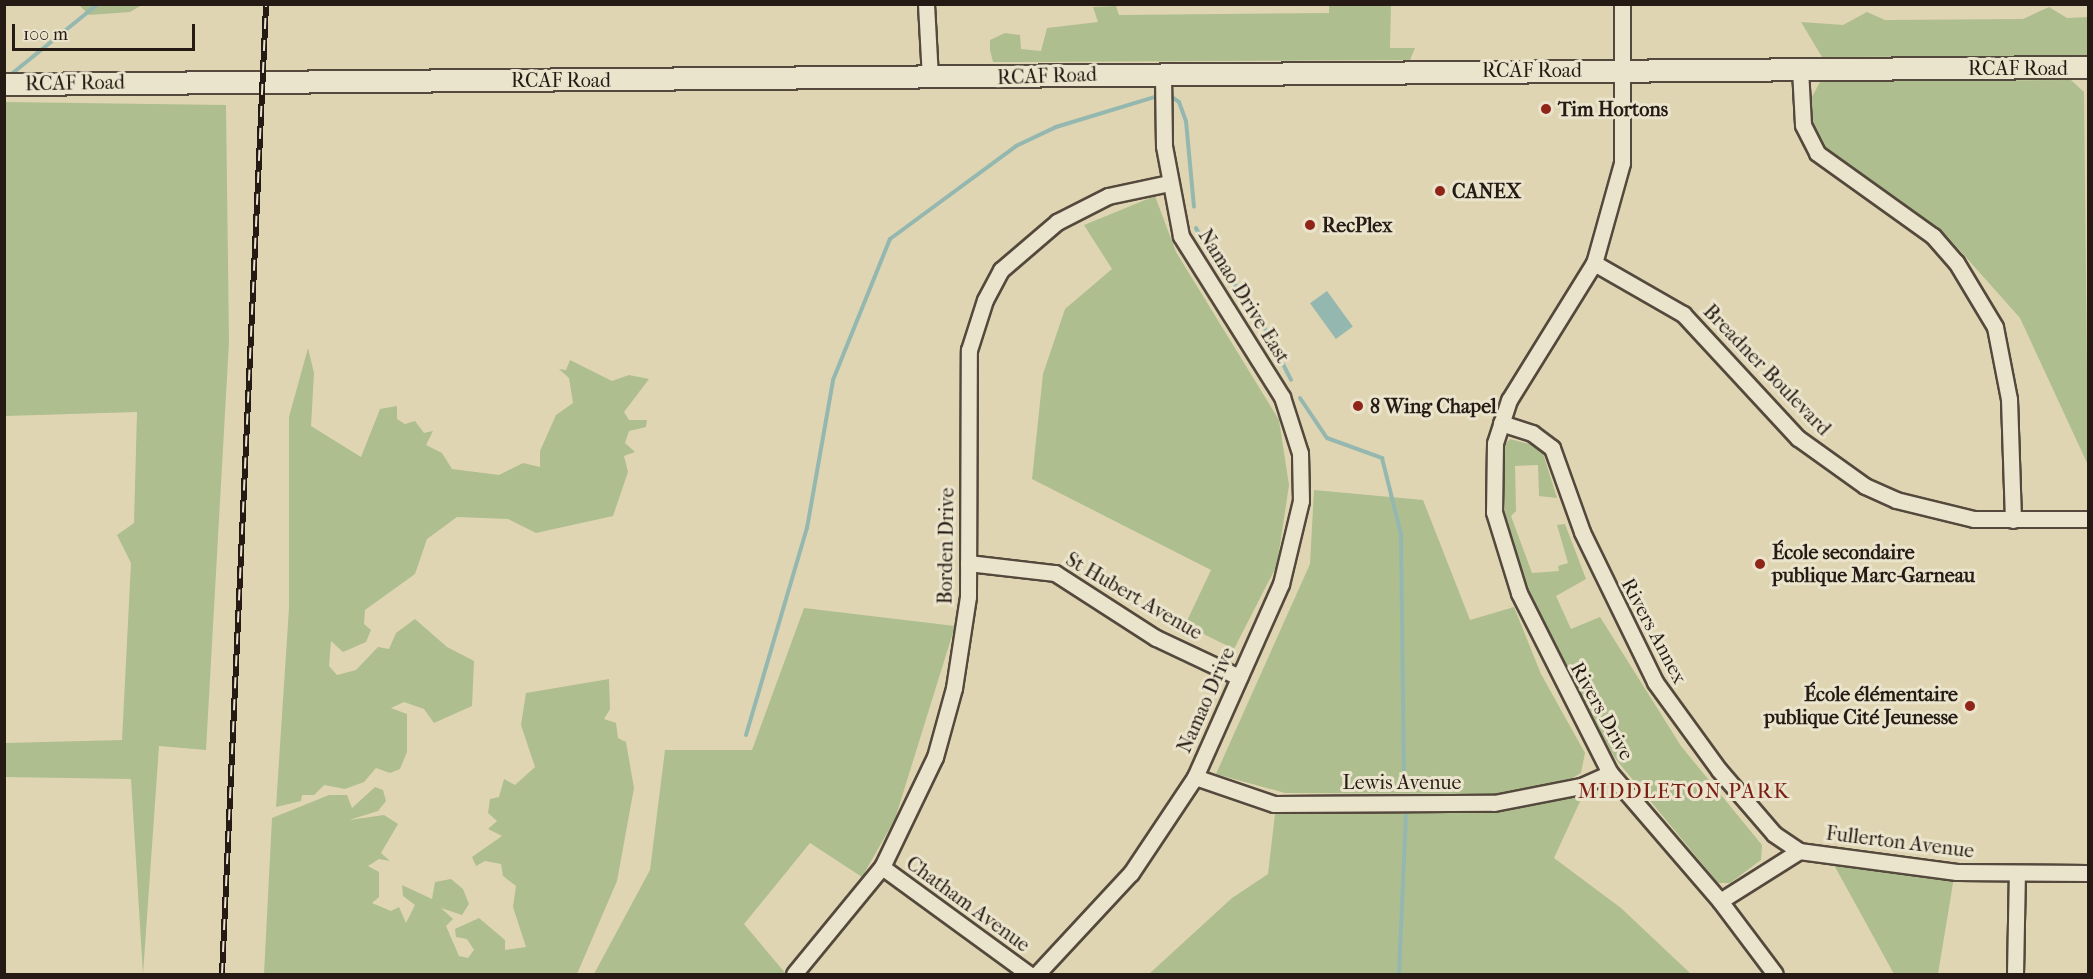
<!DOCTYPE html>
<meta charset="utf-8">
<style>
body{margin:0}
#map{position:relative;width:2093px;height:979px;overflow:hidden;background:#e0d5b2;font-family:"IM FELL French Canon",serif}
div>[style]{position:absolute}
.green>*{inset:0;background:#aebe8f}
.water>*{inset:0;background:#94b8b0;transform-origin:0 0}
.stream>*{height:4px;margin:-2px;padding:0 2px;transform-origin:2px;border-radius:2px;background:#94b8b0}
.roads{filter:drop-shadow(2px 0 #54493c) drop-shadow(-2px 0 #54493c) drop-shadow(0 2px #54493c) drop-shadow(0 -2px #54493c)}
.minor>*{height:15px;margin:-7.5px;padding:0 7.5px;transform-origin:7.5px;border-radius:7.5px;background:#ebe4cd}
.secondary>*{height:21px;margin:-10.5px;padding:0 10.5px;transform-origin:10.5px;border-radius:10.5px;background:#ebe4cd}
.rail>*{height:6px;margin-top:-3px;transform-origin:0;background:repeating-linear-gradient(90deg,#ebe4cd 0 11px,#261a14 0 22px);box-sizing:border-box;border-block:2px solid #261a14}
.dots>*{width:16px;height:16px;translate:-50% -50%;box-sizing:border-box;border:3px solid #ebe4cd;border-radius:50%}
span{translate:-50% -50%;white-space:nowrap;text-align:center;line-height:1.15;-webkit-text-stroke:6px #ebe4cd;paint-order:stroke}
.street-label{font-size:20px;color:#261a14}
.poi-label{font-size:20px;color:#261a14;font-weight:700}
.left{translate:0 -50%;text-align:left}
.right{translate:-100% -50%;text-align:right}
.neighbourhood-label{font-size:21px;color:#7a1f14;letter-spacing:1.5px}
.frame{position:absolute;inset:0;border:6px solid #261a14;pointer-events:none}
.scale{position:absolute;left:12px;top:24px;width:183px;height:27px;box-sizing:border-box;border:3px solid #261a14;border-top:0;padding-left:8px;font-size:18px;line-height:21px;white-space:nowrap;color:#261a14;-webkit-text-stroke:4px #ebe4cd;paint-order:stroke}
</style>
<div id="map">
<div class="green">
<div style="clip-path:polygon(79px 5px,142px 5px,130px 12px,89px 15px)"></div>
<div style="clip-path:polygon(1329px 5px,1391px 5px,1390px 48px,1415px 48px,1410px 60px,993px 62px,990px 50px,990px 40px,1005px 33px,1020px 35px,1021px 49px,1041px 51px,1047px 28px,1098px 22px,1093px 7px,1116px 6px,1119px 15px,1329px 13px)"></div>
<div style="clip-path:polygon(2049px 7px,2067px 18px,2088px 17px,2088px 56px,1822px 57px,1801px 22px,1843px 25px,1867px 12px,1885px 20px,2023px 19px)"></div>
<div style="clip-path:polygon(2071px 80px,2084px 92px,2088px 465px,2020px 318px,1947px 236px,1821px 144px,1807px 106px,1820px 82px,1830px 81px)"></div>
<div style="clip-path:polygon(5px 102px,226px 105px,229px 342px,206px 750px,159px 746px,143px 974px,131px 779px,5px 777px,5px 743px,122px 740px,131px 563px,117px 535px,134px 523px,137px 412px,5px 416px)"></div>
<div style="clip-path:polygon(1155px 196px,1176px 252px,1279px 420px,1289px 485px,1277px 565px,1234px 649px,1185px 625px,1211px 570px,1032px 479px,1043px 374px,1065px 309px,1112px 269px,1084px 225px)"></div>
<div style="clip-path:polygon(308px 348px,314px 373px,311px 426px,361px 457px,380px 409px,397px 406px,397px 419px,405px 424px,415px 421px,424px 433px,433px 431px,426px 445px,442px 453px,452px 469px,499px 475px,523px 463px,540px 467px,540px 451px,556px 415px,573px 403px,569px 378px,559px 369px,566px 370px,570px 360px,612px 381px,629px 375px,649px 379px,624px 412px,629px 420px,647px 420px,646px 427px,629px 431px,625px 443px,635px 452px,624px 456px,628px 472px,613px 516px,536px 533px,508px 519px,457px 517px,427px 539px,415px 574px,365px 610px,364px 624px,371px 630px,366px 642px,343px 652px,331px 641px,329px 666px,337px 675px,356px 670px,378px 647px,389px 649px,396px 633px,415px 619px,447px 647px,474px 661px,472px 706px,434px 723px,424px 709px,404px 702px,391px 708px,407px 714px,407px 752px,400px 769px,390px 773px,376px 768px,364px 782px,345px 789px,324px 785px,314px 795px,302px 795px,301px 801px,276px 807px,289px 608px,289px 417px)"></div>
<div style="clip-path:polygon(1510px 439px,1541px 447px,1557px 498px,1539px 496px,1538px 465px,1515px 466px,1516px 511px,1511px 516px,1532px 573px,1559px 571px,1558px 566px,1568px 563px,1557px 525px,1565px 524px,1586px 579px,1556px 596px,1571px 629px,1600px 617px,1681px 746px,1762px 845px,1761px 860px,1730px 883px,1718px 883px,1614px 757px,1545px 630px,1506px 531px,1502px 448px)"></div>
<div style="clip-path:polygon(1314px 490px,1423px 500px,1470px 620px,1514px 607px,1541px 674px,1585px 753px,1581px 773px,1567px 781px,1497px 794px,1285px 793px,1216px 774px,1310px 564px)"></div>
<div style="clip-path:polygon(804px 608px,955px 626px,895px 819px,862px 877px,810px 843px,744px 924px,786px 974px,594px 974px,650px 870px,665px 750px,752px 750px)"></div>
<div style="clip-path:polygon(609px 679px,610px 709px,604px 719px,616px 723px,618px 738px,626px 742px,634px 788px,617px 881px,577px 974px,264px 974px,272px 818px,329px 795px,347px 795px,352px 808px,375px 787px,383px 790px,386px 801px,378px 811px,349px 820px,384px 815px,398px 824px,381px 853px,390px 861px,379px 859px,368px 866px,379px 872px,379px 897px,372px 903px,391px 911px,399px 907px,406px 923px,415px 905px,403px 896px,402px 885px,432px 899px,435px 882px,451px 879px,463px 889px,469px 904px,462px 915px,441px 908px,453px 919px,446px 926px,459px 956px,468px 958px,474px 950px,467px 939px,456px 937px,455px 929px,479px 918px,505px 940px,505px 950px,526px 947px,513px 907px,516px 886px,503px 876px,501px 864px,485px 861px,476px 866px,472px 857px,502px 836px,488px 829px,497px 821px,488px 813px,490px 799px,499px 797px,504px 779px,515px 785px,535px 767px,521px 725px,526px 693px)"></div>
<div style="clip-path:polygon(1583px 795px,1554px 858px,1621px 908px,1691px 974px,1149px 974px,1232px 898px,1268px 874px,1275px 814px)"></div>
<div style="clip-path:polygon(1834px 865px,1954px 877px,1938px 974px,1894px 974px)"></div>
</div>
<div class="water">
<div style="left:1327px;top:291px;width:44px;height:21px;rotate:54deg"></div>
</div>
<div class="stream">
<div style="left:9px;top:76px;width:114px;rotate:-39deg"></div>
<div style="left:1169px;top:95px;width:12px;rotate:35deg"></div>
<div style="left:1179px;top:102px;width:20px;rotate:70deg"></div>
<div style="left:1186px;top:121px;width:86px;rotate:84.7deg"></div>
<div style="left:1196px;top:228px;width:40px;rotate:62deg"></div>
<div style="left:1215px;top:263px;width:54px;rotate:47.2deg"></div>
<div style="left:1252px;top:303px;width:86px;rotate:63.1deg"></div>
<div style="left:1300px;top:398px;width:48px;rotate:56deg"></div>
<div style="left:1327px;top:438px;width:59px;rotate:20deg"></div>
<div style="left:1382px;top:458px;width:78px;rotate:76deg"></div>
<div style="left:1401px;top:534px;width:245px;rotate:89.3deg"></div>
<div style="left:746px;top:735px;width:216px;rotate:-73.6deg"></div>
<div style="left:807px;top:528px;width:150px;rotate:-80deg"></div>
<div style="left:833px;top:380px;width:152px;rotate:-68deg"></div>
<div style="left:890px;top:239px;width:157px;rotate:-36.4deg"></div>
<div style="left:1016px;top:146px;width:44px;rotate:-25.4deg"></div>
<div style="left:1056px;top:127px;width:107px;rotate:-16.9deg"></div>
<div style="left:1399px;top:974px;width:159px;rotate:-87.5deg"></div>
</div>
<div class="roads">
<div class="minor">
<div style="left:926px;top:4px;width:75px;rotate:86.9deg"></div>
<div style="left:1622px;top:4px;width:159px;rotate:90deg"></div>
<div style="left:1622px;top:163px;width:104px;rotate:105.6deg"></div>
<div style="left:1594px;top:263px;width:161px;rotate:121.8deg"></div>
<div style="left:1509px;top:400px;width:45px;rotate:108deg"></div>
<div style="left:1495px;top:443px;width:69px;rotate:90.8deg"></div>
<div style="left:1494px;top:512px;width:85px;rotate:72.8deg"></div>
<div style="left:1519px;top:593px;width:202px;rotate:63.2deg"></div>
<div style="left:1610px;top:773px;width:169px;rotate:49.3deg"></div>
<div style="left:1720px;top:901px;width:91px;rotate:53deg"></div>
<div style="left:1800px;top:69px;width:56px;rotate:86.9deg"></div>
<div style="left:1803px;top:125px;width:31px;rotate:63deg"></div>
<div style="left:1817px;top:153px;width:143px;rotate:35.6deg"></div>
<div style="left:1933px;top:236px;width:35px;rotate:49deg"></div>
<div style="left:1956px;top:262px;width:76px;rotate:59deg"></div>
<div style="left:1995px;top:327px;width:73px;rotate:79deg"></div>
<div style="left:2009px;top:399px;width:121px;rotate:88.1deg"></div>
<div style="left:1594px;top:263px;width:103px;rotate:29.8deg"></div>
<div style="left:1683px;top:314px;width:169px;rotate:47.2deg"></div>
<div style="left:1798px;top:438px;width:82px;rotate:35.6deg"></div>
<div style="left:1865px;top:486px;width:34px;rotate:24deg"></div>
<div style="left:1896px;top:500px;width:80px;rotate:13.7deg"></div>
<div style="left:1974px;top:519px;width:114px"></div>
<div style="left:1501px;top:423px;width:33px;rotate:18deg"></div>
<div style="left:1532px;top:433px;width:25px;rotate:37deg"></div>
<div style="left:1552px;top:448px;width:89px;rotate:70.3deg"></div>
<div style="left:1582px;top:532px;width:167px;rotate:64deg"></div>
<div style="left:1655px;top:682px;width:109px;rotate:54deg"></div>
<div style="left:1719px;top:770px;width:84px;rotate:49.3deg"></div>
<div style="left:1774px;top:834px;width:30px;rotate:34deg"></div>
<div style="left:968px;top:563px;width:88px;rotate:6.6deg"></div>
<div style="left:1055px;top:573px;width:120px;rotate:32.8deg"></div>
<div style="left:1156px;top:638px;width:92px;rotate:25.2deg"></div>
<div style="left:1195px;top:777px;width:83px;rotate:18.9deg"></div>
<div style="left:1274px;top:804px;width:220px;rotate:-0.3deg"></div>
<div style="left:1494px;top:803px;width:89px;rotate:-11.1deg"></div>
<div style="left:1581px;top:786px;width:32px;rotate:-24deg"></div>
<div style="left:882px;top:867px;width:182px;rotate:36.1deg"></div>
<div style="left:1720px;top:901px;width:93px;rotate:-32.3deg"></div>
<div style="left:1799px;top:851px;width:159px;rotate:7.6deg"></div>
<div style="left:1957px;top:872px;width:131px;rotate:0.4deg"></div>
<div style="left:794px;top:974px;width:139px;rotate:-50.6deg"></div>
<div style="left:882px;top:867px;width:122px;rotate:-64.3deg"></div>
<div style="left:935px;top:757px;width:72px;rotate:-74.6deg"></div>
<div style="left:954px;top:688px;width:92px;rotate:-81.3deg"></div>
<div style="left:968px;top:597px;width:247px;rotate:-89.8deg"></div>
<div style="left:969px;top:350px;width:52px;rotate:-72.3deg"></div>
<div style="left:985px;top:300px;width:34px;rotate:-62deg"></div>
<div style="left:1001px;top:270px;width:74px;rotate:-40.6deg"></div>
<div style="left:1057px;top:222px;width:57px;rotate:-27deg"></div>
<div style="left:1108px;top:196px;width:62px;rotate:-12deg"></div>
<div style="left:1037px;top:974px;width:138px;rotate:-47.1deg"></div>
<div style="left:1131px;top:873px;width:115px;rotate:-56.3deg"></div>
<div style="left:1195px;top:777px;width:211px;rotate:-66deg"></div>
<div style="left:1281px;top:584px;width:85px;rotate:-76.5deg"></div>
<div style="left:1301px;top:501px;width:48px;rotate:-91.2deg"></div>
<div style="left:1300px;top:453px;width:59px;rotate:-107.8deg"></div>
<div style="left:1282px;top:397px;width:190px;rotate:-122.1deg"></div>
<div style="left:1181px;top:236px;width:92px;rotate:-100.7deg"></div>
<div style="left:1164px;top:146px;width:73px;rotate:-90.8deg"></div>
<div style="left:2015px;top:974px;width:101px;rotate:-88.9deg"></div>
</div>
<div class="secondary">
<div style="left:4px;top:84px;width:2084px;rotate:-0.47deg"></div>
</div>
</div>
<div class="rail">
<div style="left:222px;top:974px;width:971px;rotate:-87.4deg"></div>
</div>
<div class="dots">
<div style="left:1546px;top:109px;background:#8f2418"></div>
<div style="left:1440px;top:191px;background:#8f2418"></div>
<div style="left:1310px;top:225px;background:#8f2418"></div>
<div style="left:1358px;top:406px;background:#8f2418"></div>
<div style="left:1760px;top:564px;background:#8f2418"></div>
<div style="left:1970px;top:706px;background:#8f2418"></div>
</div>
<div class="street-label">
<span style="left:2018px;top:68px">RCAF Road</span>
<span style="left:1532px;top:70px">RCAF Road</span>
<span style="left:1047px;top:76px;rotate:-2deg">RCAF Road</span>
<span style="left:561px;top:80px">RCAF Road</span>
<span style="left:75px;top:83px;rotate:-1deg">RCAF Road</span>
<span style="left:1244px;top:296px;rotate:58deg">Namao Drive East</span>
<span style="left:1767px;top:370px;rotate:46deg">Breadner Boulevard</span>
<span style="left:946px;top:546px;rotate:-89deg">Borden Drive</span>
<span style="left:1134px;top:596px;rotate:30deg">St Hubert Avenue</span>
<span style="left:1654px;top:631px;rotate:62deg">Rivers Annex</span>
<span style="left:1206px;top:700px;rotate:-66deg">Namao Drive</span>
<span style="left:1602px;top:711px;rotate:61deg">Rivers Drive</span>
<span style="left:1402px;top:782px">Lewis Avenue</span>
<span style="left:1900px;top:842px;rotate:7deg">Fullerton Avenue</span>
<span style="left:968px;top:904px;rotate:36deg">Chatham Avenue</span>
</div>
<div class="poi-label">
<span class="left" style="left:1558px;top:109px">Tim Hortons</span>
<span class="left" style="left:1452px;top:191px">CANEX</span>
<span class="left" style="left:1322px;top:225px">RecPlex</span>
<span class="left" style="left:1370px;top:406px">8 Wing Chapel</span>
<span class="left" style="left:1772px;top:564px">École secondaire<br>publique Marc-Garneau</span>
<span class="right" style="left:1958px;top:706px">École élémentaire<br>publique Cité Jeunesse</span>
</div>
<div class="neighbourhood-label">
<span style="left:1684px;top:791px">MIDDLETON PARK</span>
</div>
<div class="frame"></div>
<div class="scale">100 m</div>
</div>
